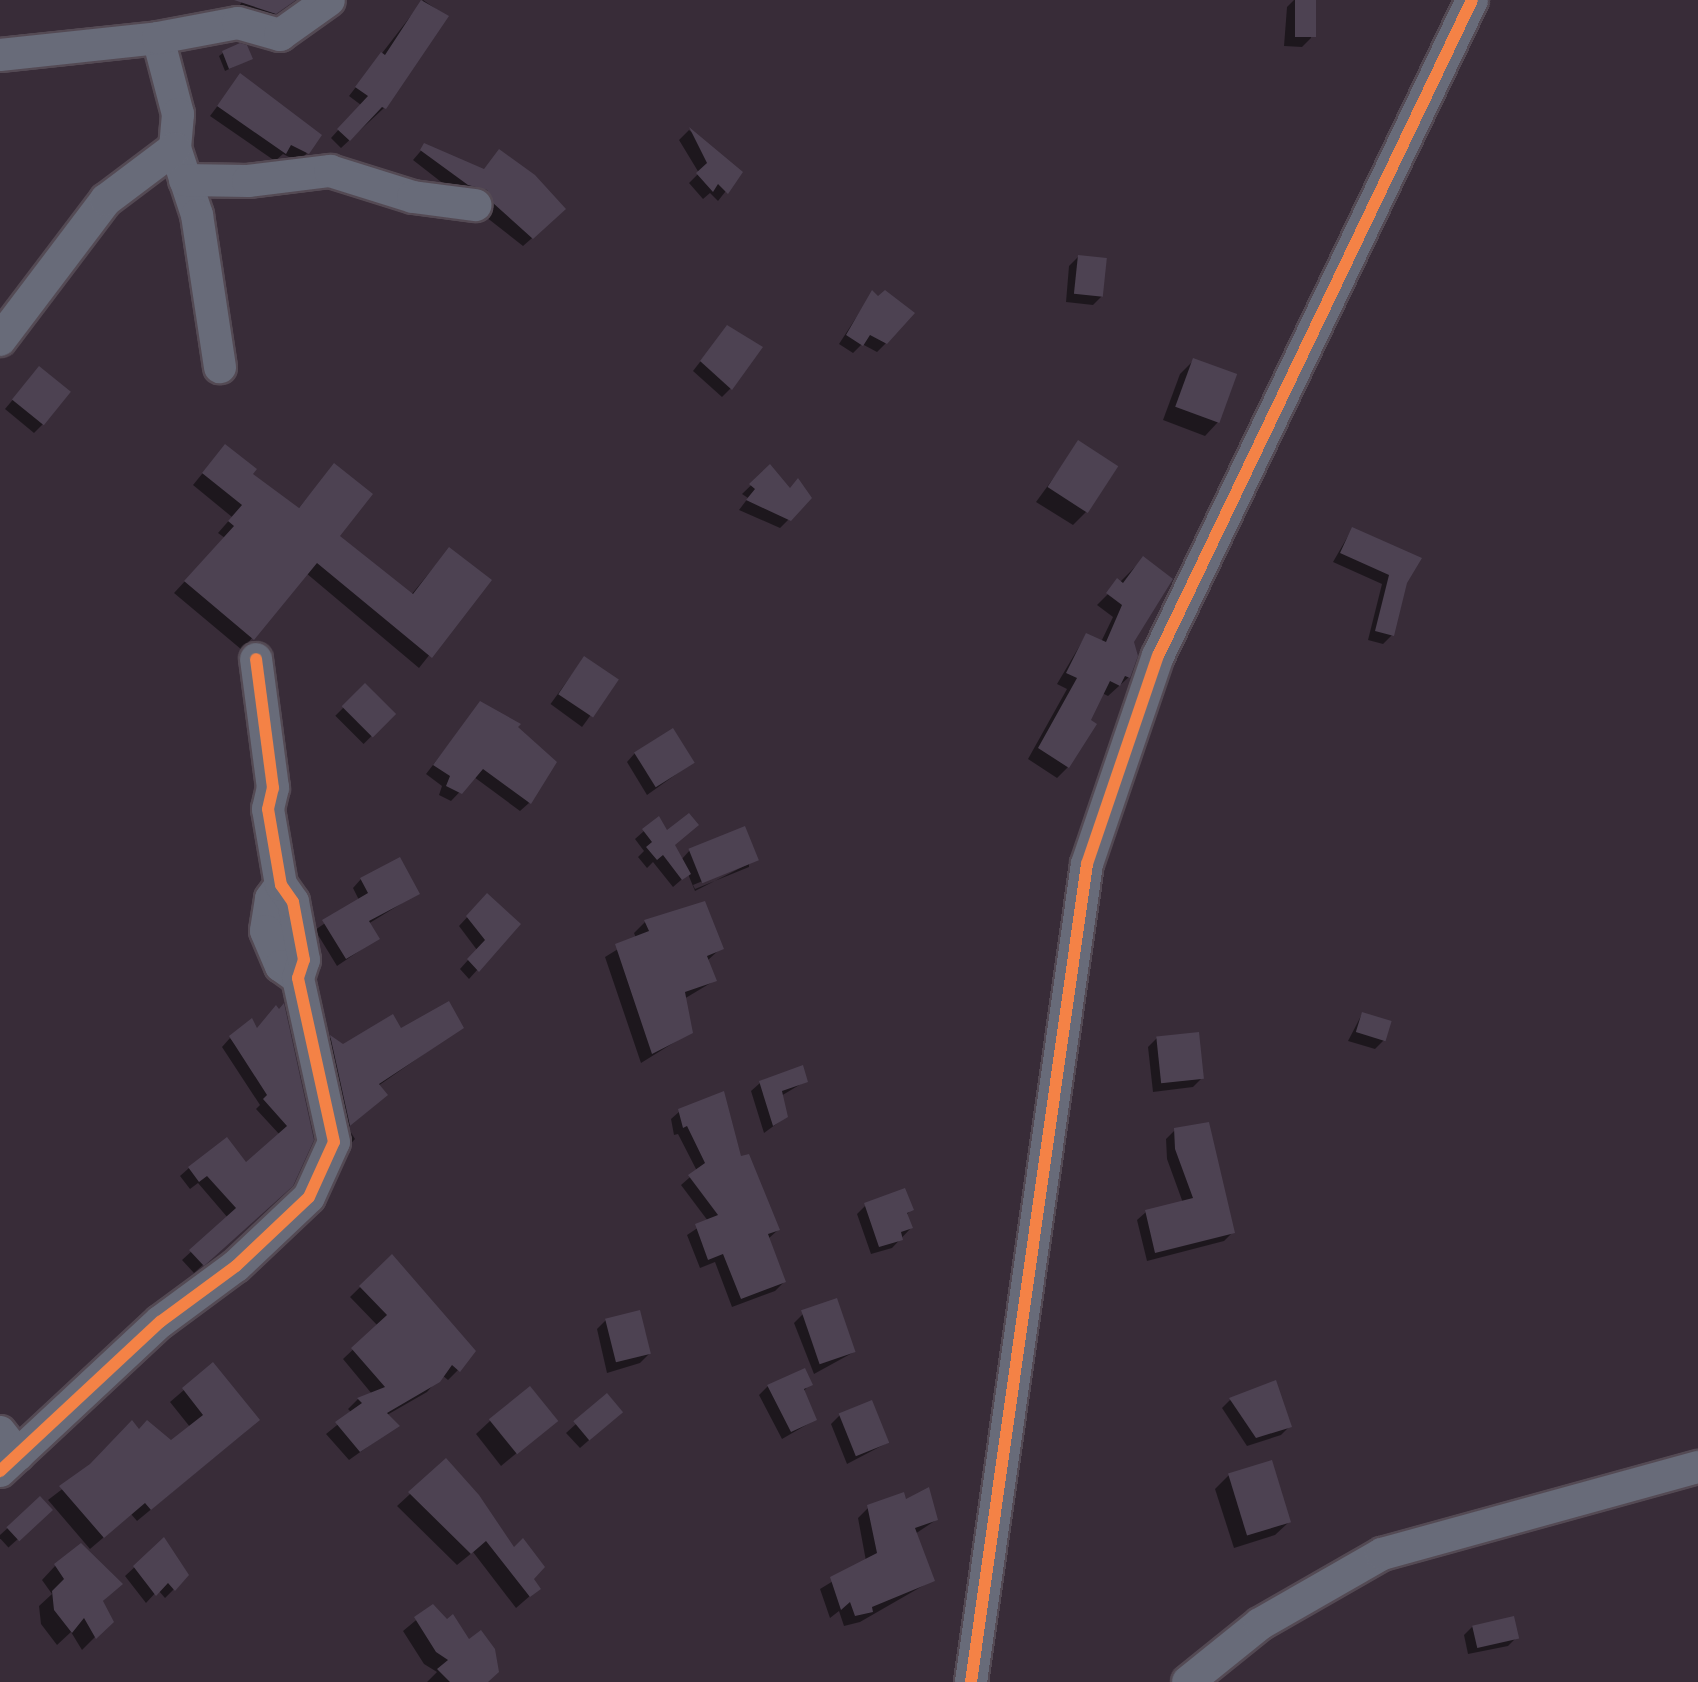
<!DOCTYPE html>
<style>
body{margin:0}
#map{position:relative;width:1698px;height:1682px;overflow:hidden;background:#382c38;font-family:"Source Sans 3",sans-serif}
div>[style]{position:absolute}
.shadow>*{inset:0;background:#0007;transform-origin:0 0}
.building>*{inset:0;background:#4d4252;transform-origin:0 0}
.roads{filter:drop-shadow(2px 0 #544a54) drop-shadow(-2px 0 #544a54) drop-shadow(0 2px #544a54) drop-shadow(0 -2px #544a54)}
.minor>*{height:32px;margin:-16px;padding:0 16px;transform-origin:16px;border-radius:16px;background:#686b79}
.cycleway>*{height:12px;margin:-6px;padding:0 6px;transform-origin:6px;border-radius:6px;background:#f48246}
span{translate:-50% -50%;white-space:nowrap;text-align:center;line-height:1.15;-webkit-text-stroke:8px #321c33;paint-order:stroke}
</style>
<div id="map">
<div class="shadow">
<div style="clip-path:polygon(243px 0,291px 0,266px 22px,235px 13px)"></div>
<div style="clip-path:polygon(423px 0,446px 16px,384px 108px,341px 148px,331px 138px,361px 105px,349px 96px)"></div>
<div style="clip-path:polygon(1294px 0,1314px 0,1311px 38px,1302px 47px,1284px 46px,1287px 7px)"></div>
<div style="clip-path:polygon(223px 53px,250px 59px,225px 71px,219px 56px)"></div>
<div style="clip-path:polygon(240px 76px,307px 153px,299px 162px,283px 154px,275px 161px,210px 116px)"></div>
<div style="clip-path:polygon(689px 130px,740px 173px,718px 201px,710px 193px,703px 199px,689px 183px,699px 173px,679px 140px)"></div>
<div style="clip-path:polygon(425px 146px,483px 171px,499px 151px,555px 218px,523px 246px,413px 160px)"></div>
<div style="clip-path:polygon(1078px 257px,1102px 296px,1093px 305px,1066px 302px,1069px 266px)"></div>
<div style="clip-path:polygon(872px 293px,886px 343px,877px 352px,862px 344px,853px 353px,839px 344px)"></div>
<div style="clip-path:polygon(727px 327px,731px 388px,722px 397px,693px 371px)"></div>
<div style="clip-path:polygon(1193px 361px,1218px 422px,1205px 436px,1163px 420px,1180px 374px)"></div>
<div style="clip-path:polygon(31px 378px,43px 424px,34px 433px,5px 409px)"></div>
<div style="clip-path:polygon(1079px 443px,1086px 512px,1073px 525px,1036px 502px)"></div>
<div style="clip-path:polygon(215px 458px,251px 474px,298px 509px,334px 466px,337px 536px,411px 595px,449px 549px,489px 580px,419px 668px,306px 573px,242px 650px,174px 593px,225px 538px,218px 533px,232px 517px,193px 485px)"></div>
<div style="clip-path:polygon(770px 467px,789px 519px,780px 528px,739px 510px,748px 498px,742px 494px)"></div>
<div style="clip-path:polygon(1352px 529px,1405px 582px,1392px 635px,1383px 644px,1368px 640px,1382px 584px,1333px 562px)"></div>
<div style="clip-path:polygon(1143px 559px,1129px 677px,1108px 696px,1102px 693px,1068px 767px,1057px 778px,1028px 759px,1067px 689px,1057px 684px,1086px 635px,1101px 642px,1113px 617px,1097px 605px)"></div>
<div style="left:584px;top:658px;width:39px;height:57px;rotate:36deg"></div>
<div style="left:365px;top:686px;width:40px;height:42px;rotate:45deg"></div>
<div style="clip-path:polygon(480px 704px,529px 803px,520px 811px,474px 777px,451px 801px,439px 795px,442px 786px,426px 774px)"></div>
<div style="clip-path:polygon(635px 753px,692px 763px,647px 795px,627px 762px)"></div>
<div style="clip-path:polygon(evenodd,644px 831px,666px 833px,681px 860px,690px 850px,756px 860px,695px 891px,688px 874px,673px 887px,653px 862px,647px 868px,638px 857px,644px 851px,635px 839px,644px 831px,749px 862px,749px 867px,695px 889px,693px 885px,749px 862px)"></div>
<div style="clip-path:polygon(361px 879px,417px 894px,368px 924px,377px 939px,337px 966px,315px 930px,359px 900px,353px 888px)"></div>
<div style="clip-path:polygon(487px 896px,518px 925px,469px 979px,460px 969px,477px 950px,459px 926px)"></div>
<div style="clip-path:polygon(645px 922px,721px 948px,707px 961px,714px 981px,684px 999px,691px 1032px,641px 1063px,605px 957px,636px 938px,634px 933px)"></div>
<div style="clip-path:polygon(1362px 1014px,1384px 1040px,1375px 1049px,1348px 1041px)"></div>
<div style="clip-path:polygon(461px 1028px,378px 1086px,375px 1105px,339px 1135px,320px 1048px,330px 1038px,343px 1046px,401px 1031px)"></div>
<div style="clip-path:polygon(230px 1038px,312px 1140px,279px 1196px,194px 1273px,182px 1260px,228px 1218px,198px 1183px,190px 1189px,180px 1176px,189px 1168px,246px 1165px,280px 1135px,256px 1109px,260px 1105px,222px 1047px)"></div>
<div style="clip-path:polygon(1157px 1038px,1202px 1078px,1193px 1087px,1153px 1092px,1148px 1047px)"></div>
<div style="clip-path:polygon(806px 1081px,781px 1096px,786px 1117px,764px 1133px,751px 1091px,760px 1083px)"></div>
<div style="clip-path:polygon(680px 1111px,740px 1159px,778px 1230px,768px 1239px,784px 1282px,775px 1291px,732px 1307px,715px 1262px,700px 1268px,687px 1235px,708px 1221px,681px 1185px,697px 1171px,678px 1134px,674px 1135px,671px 1119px)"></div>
<div style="clip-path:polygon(1175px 1130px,1233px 1232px,1224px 1241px,1147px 1261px,1137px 1220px,1146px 1212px,1183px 1203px,1167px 1159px,1166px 1139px)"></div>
<div style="clip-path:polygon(350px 1131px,355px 1139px,343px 1152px,342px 1139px)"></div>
<div style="clip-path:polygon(866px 1205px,911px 1210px,906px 1215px,911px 1228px,892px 1248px,871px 1254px,857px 1214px)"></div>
<div style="clip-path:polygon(391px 1257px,458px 1370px,448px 1380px,442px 1375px,427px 1392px,387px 1415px,397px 1426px,349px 1460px,326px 1434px,352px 1413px,348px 1409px,358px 1399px,372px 1394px,343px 1359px,378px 1326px,350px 1297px)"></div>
<div style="clip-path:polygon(803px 1314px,854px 1352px,814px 1374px,794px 1323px)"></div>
<div style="clip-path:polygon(606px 1320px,649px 1354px,640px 1363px,607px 1373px,597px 1329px)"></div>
<div style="clip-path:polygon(213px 1365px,245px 1432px,137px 1521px,131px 1514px,90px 1549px,48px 1500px,138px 1431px,171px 1443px,190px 1427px,170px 1402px)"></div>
<div style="clip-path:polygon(810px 1384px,803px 1392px,815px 1420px,782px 1439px,759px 1395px,768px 1386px)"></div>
<div style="clip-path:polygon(607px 1396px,612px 1420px,580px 1448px,566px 1433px)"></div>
<div style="clip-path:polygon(1230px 1400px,1290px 1426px,1281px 1435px,1247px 1446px,1222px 1408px)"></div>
<div style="clip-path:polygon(840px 1415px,887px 1443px,847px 1464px,831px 1424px)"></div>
<div style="clip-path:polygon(490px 1421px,555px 1421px,501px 1466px,476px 1434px)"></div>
<div style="clip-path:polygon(446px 1461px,538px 1589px,516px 1608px,473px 1552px,457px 1565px,397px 1506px)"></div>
<div style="clip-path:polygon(1229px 1475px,1289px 1522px,1275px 1535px,1234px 1548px,1215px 1489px)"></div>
<div style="left:40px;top:1499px;width:15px;height:56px;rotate:48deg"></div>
<div style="clip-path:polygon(905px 1502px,936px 1520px,915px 1534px,933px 1580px,860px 1622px,844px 1626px,839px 1611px,830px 1618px,820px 1589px,866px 1561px,858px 1518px,869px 1507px)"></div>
<div style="clip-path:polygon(164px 1540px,174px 1589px,165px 1598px,158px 1590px,146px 1603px,125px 1576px)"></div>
<div style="clip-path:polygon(55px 1566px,120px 1584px,101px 1603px,111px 1621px,82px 1650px,71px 1632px,57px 1645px,41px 1624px,39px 1606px,52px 1594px,42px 1580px)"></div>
<div style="clip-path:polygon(433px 1606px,486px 1682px,427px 1682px,437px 1672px,424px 1664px,403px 1631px)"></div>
<div style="clip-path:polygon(1473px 1626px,1517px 1637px,1508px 1646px,1468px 1654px,1464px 1635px)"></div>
</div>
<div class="building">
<div style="clip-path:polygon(234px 0,296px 0,276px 14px)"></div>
<div style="clip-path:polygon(421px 0,449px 16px,386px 109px,382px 107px,350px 141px,337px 129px,368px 96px,355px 87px,381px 52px,385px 55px)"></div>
<div style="left:1295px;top:0;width:21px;height:37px"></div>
<div style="clip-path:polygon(240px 43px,247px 45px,253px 59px,229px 69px,222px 51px)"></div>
<div style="clip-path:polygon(240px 73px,322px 135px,309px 154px,291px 145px,286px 154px,217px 106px)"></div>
<div style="clip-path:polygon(689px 127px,743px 172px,728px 194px,718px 184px,713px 192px,696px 173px,707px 163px)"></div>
<div style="clip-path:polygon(424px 143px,484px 169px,499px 149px,535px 175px,566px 209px,533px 239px,493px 203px,487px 190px,468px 185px,420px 150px)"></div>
<div style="left:1078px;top:255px;width:29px;height:39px;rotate:6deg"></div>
<div style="clip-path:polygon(872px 290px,878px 296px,885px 290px,915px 313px,887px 344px,870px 335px,863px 346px,846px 335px)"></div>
<div style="clip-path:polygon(727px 325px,763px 347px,732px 390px,700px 361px)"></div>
<div style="left:1193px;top:358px;width:47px;height:52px;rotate:20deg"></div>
<div style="left:39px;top:366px;width:41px;height:43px;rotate:39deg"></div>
<div style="left:1078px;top:440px;width:48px;height:56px;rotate:33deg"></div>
<div style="clip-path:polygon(225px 444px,257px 469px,253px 474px,299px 508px,334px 463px,373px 494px,340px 536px,413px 594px,449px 547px,492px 580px,432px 658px,317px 563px,254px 640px,184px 581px,234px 526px,228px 521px,242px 505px,202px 473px)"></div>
<div style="clip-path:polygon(770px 464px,790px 488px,798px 478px,812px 498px,791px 521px,746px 500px,755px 489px,749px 484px)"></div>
<div style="clip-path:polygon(1352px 527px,1422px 558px,1407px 583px,1394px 636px,1375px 631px,1389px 575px,1340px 553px)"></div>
<div style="clip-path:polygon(1143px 556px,1173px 579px,1134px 642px,1138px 656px,1130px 678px,1125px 676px,1120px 686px,1110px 681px,1091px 720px,1097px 724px,1069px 768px,1038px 748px,1077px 678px,1066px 673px,1086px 633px,1106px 642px,1122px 605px,1106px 593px,1117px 578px,1123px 583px)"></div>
<div style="left:584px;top:656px;width:42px;height:46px;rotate:34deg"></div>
<div style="left:365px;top:683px;width:44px;height:33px;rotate:45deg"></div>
<div style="clip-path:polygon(480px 701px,521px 724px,518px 727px,557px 762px,531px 804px,483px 769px,462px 794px,446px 786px,450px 776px,433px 765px)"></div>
<div style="left:673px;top:728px;width:41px;height:46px;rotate:58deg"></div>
<div style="clip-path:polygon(689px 813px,699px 825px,675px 845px,691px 874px,682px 880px,663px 855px,657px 860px,646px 847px,652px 842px,642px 829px,659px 816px,667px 830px)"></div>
<div style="left:745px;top:826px;width:37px;height:61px;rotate:68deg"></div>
<div style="clip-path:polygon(400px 857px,420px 894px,369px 921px,380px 939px,346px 959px,322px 920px,368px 893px,360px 878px)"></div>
<div style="clip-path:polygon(487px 893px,521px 924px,479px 972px,467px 959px,485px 940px,466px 916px)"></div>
<div style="clip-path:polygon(705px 901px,724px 949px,707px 956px,717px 981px,685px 992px,693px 1033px,652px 1054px,615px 944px,649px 931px,644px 920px)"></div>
<div style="clip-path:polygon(449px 1001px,464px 1028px,379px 1084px,388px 1095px,350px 1126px,330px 1035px,343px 1044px,393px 1014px,401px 1028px)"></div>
<div style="clip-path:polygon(284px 1003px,314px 1140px,293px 1186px,204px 1266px,189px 1250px,236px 1208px,207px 1176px,199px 1182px,188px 1167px,227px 1137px,246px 1162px,287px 1126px,263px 1099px,267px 1095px,229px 1036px,252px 1018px,257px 1028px,276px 1005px,279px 1009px)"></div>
<div style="left:1362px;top:1012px;width:31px;height:21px;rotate:17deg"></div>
<div style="left:1199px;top:1032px;width:47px;height:43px;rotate:84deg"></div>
<div style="clip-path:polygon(803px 1065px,808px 1082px,782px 1091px,788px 1117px,773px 1126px,759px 1081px)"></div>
<div style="clip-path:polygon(724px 1091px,741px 1156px,749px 1154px,780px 1230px,768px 1234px,786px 1282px,741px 1299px,723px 1254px,708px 1260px,695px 1224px,718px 1215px,688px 1175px,705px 1163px,687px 1126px,683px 1128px,678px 1109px)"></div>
<div style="clip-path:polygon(1209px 1122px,1235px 1233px,1155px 1253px,1145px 1210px,1193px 1198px,1175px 1149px,1174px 1128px)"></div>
<div style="clip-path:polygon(905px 1188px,914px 1210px,907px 1213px,913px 1228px,901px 1232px,903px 1240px,879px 1247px,864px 1203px)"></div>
<div style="clip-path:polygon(392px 1254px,476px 1351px,460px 1372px,452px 1365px,440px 1382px,387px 1413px,400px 1426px,360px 1452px,335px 1422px,362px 1403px,357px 1398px,385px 1387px,351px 1348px,387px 1315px,359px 1286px)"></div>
<div style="left:837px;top:1298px;width:57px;height:38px;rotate:71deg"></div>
<div style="left:640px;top:1310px;width:45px;height:36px;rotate:76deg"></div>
<div style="clip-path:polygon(213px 1362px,260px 1420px,151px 1510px,145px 1503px,104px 1538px,59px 1486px,90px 1464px,132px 1420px,139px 1429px,147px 1420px,171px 1440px,203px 1415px,182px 1388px)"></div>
<div style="clip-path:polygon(805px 1368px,813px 1385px,804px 1389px,817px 1420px,791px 1432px,767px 1385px)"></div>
<div style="clip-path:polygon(1276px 1380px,1292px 1427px,1256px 1438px,1229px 1398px)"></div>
<div style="left:530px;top:1386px;width:45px;height:53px;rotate:51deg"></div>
<div style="left:607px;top:1393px;width:25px;height:44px;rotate:50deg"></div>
<div style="left:872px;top:1400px;width:46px;height:36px;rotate:68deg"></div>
<div style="clip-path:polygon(446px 1458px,479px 1495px,514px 1547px,523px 1538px,545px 1567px,534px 1579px,541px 1589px,530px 1597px,486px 1541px,471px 1554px,408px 1492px)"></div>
<div style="left:1272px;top:1460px;width:65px;height:46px;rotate:73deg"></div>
<div style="clip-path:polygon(929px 1487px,938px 1520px,915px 1528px,935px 1581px,872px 1607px,873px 1612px,855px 1616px,850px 1602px,841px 1610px,830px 1577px,877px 1553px,867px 1505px,904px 1492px,906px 1499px)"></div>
<div style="left:40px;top:1496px;width:19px;height:46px;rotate:47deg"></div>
<div style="clip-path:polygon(164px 1537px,189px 1575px,175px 1591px,168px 1583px,156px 1596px,133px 1566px)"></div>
<div style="clip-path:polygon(81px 1543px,123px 1584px,103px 1601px,114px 1622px,96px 1639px,84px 1618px,72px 1633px,54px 1610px,52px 1591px,64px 1579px,54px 1564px)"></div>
<div style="clip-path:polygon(433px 1604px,447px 1619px,453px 1614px,469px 1639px,481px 1630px,495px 1649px,499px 1672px,488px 1682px,450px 1682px,437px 1669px,448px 1660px,436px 1652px,414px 1617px)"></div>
<div style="left:1514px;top:1616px;width:23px;height:43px;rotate:77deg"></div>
</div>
<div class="roads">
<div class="minor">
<div style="left:158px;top:38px;width:79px;rotate:75.3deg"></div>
<div style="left:178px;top:114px;width:34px;rotate:95deg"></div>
<div style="left:175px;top:148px;width:71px;rotate:71.8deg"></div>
<div style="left:197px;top:215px;width:154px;rotate:81.4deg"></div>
<div style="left:0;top:55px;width:159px;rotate:-6.1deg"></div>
<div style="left:158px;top:38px;width:81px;rotate:-10.6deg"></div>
<div style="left:238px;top:23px;width:44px;rotate:15.9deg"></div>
<div style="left:280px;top:35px;width:60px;rotate:-35.5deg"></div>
<div style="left:185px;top:180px;width:63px;rotate:0.9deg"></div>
<div style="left:248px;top:181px;width:83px;rotate:-7deg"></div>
<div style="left:330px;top:171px;width:87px;rotate:17.4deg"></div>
<div style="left:413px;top:197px;width:63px;rotate:7.4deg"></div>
<div style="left:0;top:340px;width:176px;rotate:-52.9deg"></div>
<div style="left:106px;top:200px;width:86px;rotate:-37deg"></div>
<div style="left:281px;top:885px;width:17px;rotate:126deg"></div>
<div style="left:271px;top:899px;width:32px;rotate:99deg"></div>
<div style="left:266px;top:931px;width:38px;rotate:67deg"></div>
<div style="left:281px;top:966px;width:21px;rotate:35deg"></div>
<div style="left:0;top:1432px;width:29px;rotate:52deg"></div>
<div style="left:0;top:1471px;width:219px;rotate:-43deg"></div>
<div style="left:160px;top:1322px;width:94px;rotate:-36.4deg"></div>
<div style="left:236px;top:1266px;width:100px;rotate:-43.4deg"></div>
<div style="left:309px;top:1197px;width:60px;rotate:-65.6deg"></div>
<div style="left:334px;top:1142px;width:168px;rotate:-102.4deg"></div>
<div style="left:298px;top:978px;width:19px;rotate:-72deg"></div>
<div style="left:304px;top:960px;width:59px;rotate:-100.7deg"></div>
<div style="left:293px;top:902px;width:21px;rotate:-125deg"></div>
<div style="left:281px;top:885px;width:77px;rotate:-99.7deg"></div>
<div style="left:268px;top:809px;width:22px;rotate:-77deg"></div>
<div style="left:273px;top:788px;width:130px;rotate:-97.5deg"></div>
<div style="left:971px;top:1682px;width:826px;rotate:-81.93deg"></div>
<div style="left:1087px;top:864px;width:220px;rotate:-71.2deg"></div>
<div style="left:1158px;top:656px;width:727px;rotate:-64.42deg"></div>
<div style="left:1188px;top:1682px;width:92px;rotate:-38.9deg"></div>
<div style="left:1260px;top:1624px;width:141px;rotate:-29.8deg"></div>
<div style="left:1382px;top:1554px;width:328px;rotate:-15.4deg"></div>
</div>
</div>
<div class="cycleway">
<div style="left:0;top:1471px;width:219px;rotate:-43deg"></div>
<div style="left:160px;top:1322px;width:94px;rotate:-36.4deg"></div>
<div style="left:236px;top:1266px;width:100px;rotate:-43.4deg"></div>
<div style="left:309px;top:1197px;width:60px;rotate:-65.6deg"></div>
<div style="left:334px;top:1142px;width:168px;rotate:-102.4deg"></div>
<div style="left:298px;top:978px;width:19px;rotate:-72deg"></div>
<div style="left:304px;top:960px;width:59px;rotate:-100.7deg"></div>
<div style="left:293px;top:902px;width:21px;rotate:-125deg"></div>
<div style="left:281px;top:885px;width:77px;rotate:-99.7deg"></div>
<div style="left:268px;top:809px;width:22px;rotate:-77deg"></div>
<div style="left:273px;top:788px;width:130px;rotate:-97.5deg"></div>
<div style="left:971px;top:1682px;width:826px;rotate:-81.93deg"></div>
<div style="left:1087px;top:864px;width:220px;rotate:-71.2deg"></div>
<div style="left:1158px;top:656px;width:727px;rotate:-64.42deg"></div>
</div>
</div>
